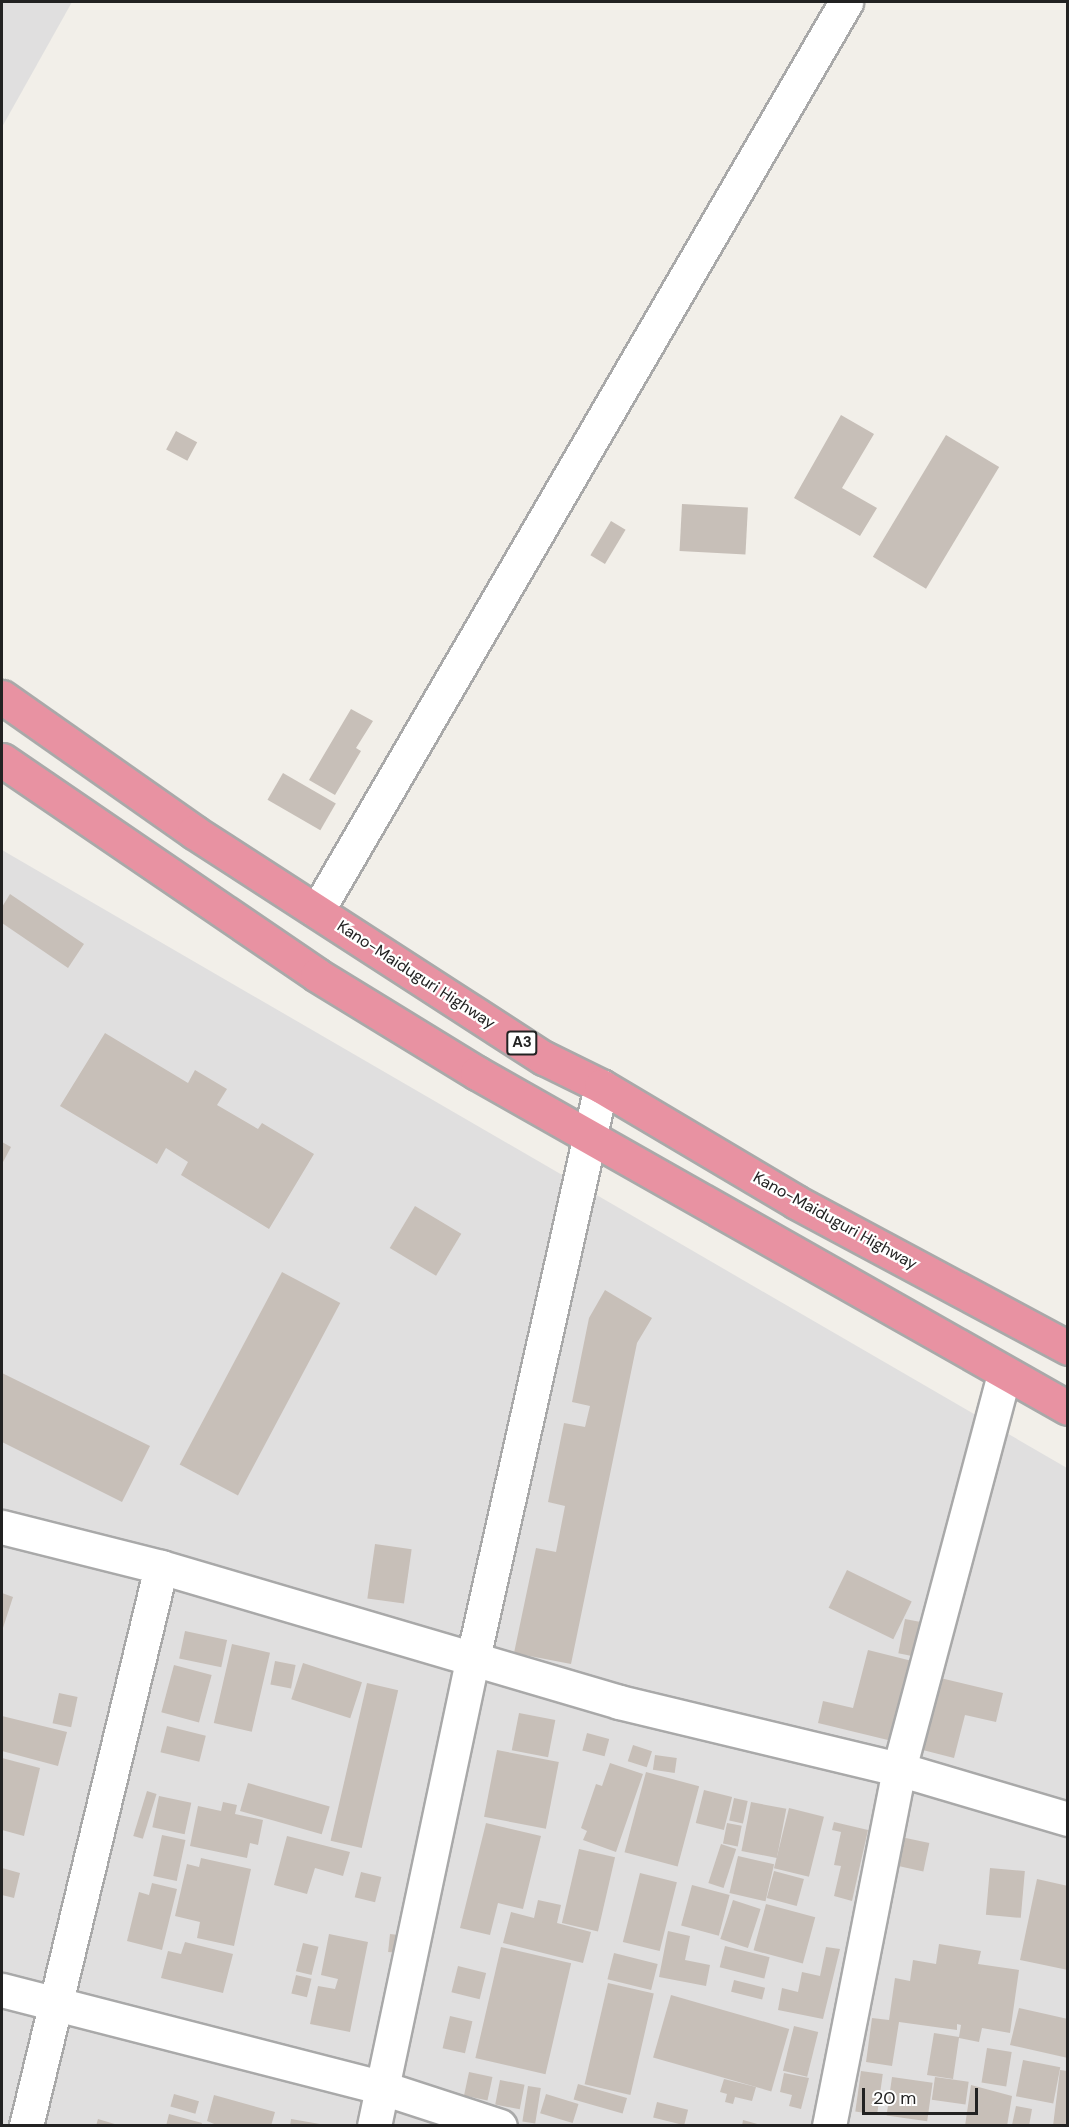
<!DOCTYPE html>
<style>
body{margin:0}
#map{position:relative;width:1069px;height:2127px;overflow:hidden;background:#f2efe9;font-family:"DM Sans",sans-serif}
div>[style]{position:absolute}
.residential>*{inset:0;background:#e0dfdf}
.building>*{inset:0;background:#c7bfb8;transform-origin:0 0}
.roads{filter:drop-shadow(2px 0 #a9a9a9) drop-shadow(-2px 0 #a9a9a9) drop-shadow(0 2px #a9a9a9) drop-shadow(0 -2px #a9a9a9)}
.minor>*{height:33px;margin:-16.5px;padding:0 16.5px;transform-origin:16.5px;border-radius:16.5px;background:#fff}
.highway>*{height:33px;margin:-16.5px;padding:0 16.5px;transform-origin:16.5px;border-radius:16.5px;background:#e892a2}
span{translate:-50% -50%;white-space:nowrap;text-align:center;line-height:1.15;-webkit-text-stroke:4.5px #fff;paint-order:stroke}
.shield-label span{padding:2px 4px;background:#fff;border:2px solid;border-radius:4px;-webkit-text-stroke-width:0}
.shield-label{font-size:15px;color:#222;font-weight:700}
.street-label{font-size:16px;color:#222}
.frame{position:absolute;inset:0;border:3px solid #222;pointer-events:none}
.scale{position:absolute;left:862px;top:2088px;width:116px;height:27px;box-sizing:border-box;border:3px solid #222;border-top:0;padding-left:8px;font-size:18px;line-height:21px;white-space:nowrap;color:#222;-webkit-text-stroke:4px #fff;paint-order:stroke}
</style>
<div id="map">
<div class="residential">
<div style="clip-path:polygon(2px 2px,72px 2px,2px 127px)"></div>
<div style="clip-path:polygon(2px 850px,1067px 1468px,1067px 2125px,2px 2125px)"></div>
</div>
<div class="building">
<div style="clip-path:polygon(841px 415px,874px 434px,842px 488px,877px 508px,860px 536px,794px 498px)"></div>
<div style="left:176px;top:431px;width:24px;height:21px;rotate:28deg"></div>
<div style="left:946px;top:435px;width:62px;height:142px;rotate:31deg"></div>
<div style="left:682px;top:504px;width:66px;height:47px;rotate:3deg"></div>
<div style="left:611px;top:521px;width:17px;height:40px;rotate:31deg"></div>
<div style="clip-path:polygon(351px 709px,373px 721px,356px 748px,361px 751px,335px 795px,309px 780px)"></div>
<div style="left:283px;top:773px;width:61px;height:31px;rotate:30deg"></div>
<div style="clip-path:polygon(10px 894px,84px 944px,68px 968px,2px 923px,2px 907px)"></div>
<div style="clip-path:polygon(105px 1033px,188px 1083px,195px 1070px,227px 1089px,217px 1105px,258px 1129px,262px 1123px,314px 1154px,269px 1229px,181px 1175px,188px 1162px,166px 1148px,157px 1164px,60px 1106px)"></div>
<div style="clip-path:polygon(2px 1142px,11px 1147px,2px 1164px)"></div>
<div style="left:415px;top:1206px;width:54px;height:49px;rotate:31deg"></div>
<div style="left:282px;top:1272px;width:66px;height:218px;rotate:28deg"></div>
<div style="clip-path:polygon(605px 1290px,652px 1318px,637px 1343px,571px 1664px,514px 1653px,536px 1548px,556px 1552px,565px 1506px,548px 1502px,564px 1423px,585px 1427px,590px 1406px,572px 1402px,589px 1318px)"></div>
<div style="clip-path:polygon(2px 1373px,150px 1446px,122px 1502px,2px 1442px)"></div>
<div style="left:375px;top:1544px;width:37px;height:55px;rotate:8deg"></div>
<div style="left:847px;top:1570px;width:72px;height:42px;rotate:26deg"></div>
<div style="clip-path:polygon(2px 1593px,13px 1597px,2px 1631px)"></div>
<div style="left:905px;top:1619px;width:20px;height:35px;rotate:11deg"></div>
<div style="left:185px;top:1631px;width:43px;height:28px;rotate:12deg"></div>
<div style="left:232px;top:1644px;width:39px;height:81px;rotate:13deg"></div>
<div style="clip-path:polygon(868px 1650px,912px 1661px,892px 1741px,818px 1723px,823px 1701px,853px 1708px)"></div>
<div style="left:275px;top:1661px;width:21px;height:24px;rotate:11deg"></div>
<div style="left:303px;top:1663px;width:62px;height:38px;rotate:18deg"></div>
<div style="left:174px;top:1665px;width:39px;height:49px;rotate:15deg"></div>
<div style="clip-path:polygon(932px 1676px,1003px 1693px,996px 1722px,965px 1715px,954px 1758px,915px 1748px)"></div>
<div style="left:367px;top:1683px;width:32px;height:162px;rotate:13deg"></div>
<div style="left:59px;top:1693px;width:19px;height:31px;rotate:12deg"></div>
<div style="left:519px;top:1713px;width:37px;height:38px;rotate:11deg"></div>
<div style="clip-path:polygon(2px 1716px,67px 1732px,58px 1766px,2px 1751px)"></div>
<div style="left:167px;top:1726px;width:40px;height:27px;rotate:14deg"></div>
<div style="left:587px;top:1733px;width:23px;height:18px;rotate:15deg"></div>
<div style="left:633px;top:1745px;width:20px;height:17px;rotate:18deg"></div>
<div style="left:497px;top:1750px;width:63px;height:68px;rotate:11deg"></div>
<div style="left:655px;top:1755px;width:22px;height:15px;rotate:8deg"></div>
<div style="clip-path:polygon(2px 1758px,40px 1768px,24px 1836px,2px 1830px)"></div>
<div style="clip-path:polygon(610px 1763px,643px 1774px,616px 1852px,583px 1840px,587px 1831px,581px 1828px,596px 1784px,602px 1786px)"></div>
<div style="left:646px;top:1772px;width:55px;height:83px;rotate:15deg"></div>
<div style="left:248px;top:1783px;width:85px;height:29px;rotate:16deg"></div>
<div style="left:704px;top:1790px;width:29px;height:34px;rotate:14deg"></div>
<div style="left:147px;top:1791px;width:10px;height:47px;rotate:17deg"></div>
<div style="left:159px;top:1796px;width:33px;height:32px;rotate:12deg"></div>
<div style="left:734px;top:1798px;width:14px;height:23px;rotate:12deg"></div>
<div style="clip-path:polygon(223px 1802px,237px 1805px,235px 1814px,263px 1820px,258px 1845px,250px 1843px,247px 1858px,190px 1846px,198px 1806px,221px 1811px)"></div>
<div style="left:751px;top:1802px;width:36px;height:50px;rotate:11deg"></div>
<div style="left:789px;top:1808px;width:36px;height:62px;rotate:14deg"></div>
<div style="clip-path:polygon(834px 1822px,868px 1830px,852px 1901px,834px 1896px,841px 1866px,834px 1865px,841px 1832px,832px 1830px)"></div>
<div style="clip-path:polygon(486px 1823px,541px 1836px,523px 1909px,498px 1903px,490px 1935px,460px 1928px)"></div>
<div style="left:727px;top:1823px;width:15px;height:21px;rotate:11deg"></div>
<div style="left:162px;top:1835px;width:24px;height:42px;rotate:12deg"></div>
<div style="clip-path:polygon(287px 1836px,350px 1852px,343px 1876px,315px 1868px,307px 1894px,274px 1885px)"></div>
<div style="left:901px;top:1837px;width:29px;height:29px;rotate:12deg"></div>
<div style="left:721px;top:1844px;width:16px;height:41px;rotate:18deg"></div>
<div style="left:579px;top:1849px;width:37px;height:76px;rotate:13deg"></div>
<div style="left:738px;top:1856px;width:37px;height:38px;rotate:13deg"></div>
<div style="clip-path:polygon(201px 1858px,251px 1869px,234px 1946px,197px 1938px,200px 1922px,175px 1916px,187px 1864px,199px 1867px)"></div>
<div style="clip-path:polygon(2px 1868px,20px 1873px,14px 1898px,2px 1895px)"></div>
<div style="left:990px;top:1868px;width:35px;height:47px;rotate:5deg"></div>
<div style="left:774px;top:1871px;width:31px;height:28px;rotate:15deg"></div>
<div style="left:361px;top:1872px;width:21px;height:26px;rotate:14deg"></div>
<div style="left:640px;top:1873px;width:38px;height:71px;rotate:14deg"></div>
<div style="clip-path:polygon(1037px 1879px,1068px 1886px,1068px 1970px,1020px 1960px)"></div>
<div style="clip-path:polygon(152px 1883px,177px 1889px,162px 1950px,127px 1941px,139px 1892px,149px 1895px)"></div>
<div style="left:692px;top:1885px;width:39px;height:42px;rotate:15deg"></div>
<div style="clip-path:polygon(538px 1900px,561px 1905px,557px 1923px,591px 1932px,583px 1963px,503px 1943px,511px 1912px,534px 1918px)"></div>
<div style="left:733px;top:1900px;width:29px;height:41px;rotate:18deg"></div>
<div style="left:766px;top:1904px;width:51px;height:48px;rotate:15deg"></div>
<div style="clip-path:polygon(668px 1931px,690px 1936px,685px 1960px,710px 1965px,706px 1986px,659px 1977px)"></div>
<div style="clip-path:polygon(329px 1934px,368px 1942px,350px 2032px,310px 2024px,318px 1986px,335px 1989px,338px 1979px,321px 1975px)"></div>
<div style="left:390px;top:1934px;width:9px;height:18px;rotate:6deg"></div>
<div style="clip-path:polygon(185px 1942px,233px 1954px,223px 1993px,161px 1978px,168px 1951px,181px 1954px)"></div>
<div style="left:303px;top:1943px;width:16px;height:29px;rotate:14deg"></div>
<div style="clip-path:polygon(939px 1944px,981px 1951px,978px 1964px,1019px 1970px,1010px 2033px,982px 2028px,979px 2042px,959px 2038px,953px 2079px,927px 2075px,934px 2033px,959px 2037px,961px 2025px,957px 2024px,957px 2030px,899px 2022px,892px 2066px,866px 2062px,872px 2018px,889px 2020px,895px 1978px,910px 1981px,913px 1960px,936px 1964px)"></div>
<div style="left:725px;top:1946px;width:46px;height:22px;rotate:14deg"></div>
<div style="left:501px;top:1947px;width:72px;height:114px;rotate:13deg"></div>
<div style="clip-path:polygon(826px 1947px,840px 1949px,823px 2019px,778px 2010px,782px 1988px,798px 1992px,802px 1972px,820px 1976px)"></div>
<div style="left:614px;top:1953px;width:45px;height:27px;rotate:14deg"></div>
<div style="left:458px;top:1966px;width:29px;height:27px;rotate:14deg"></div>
<div style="left:296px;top:1975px;width:16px;height:19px;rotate:14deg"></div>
<div style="left:734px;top:1980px;width:32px;height:12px;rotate:14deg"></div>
<div style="left:608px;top:1983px;width:47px;height:104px;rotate:13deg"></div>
<div style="left:671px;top:1995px;width:123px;height:65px;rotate:16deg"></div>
<div style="clip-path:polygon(1019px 2008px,1068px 2019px,1068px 2058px,1010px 2045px)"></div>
<div style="left:450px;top:2016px;width:23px;height:33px;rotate:13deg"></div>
<div style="left:794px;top:2026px;width:25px;height:46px;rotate:14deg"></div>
<div style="left:987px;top:2048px;width:25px;height:35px;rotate:9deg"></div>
<div style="left:1023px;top:2060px;width:38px;height:37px;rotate:11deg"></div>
<div style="clip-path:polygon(1060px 2070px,1068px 2071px,1068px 2126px,1053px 2126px)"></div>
<div style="left:861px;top:2071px;width:22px;height:41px;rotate:8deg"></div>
<div style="left:469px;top:2072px;width:24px;height:24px;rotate:12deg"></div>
<div style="clip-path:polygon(784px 2073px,809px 2078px,801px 2109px,789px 2106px,792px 2095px,780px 2092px)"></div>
<div style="left:892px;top:2077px;width:41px;height:39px;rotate:8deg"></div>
<div style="left:935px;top:2077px;width:34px;height:23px;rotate:8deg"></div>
<div style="clip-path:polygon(724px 2079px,756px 2087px,752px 2101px,735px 2097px,733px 2104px,725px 2102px,727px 2094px,720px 2092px)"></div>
<div style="left:500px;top:2080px;width:25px;height:25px;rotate:11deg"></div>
<div style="left:578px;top:2084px;width:51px;height:16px;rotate:16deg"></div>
<div style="clip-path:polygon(971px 2085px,1012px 2096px,1007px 2126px,965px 2126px)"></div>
<div style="left:528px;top:2086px;width:13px;height:36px;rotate:9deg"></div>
<div style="left:174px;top:2094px;width:26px;height:13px;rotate:16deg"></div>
<div style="left:546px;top:2094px;width:34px;height:20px;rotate:17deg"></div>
<div style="clip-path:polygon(214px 2095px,275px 2112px,271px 2126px,219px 2126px,207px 2121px)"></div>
<div style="left:657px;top:2102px;width:32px;height:16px;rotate:14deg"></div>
<div style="clip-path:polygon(1016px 2106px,1032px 2109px,1029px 2126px,1012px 2125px)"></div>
<div style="clip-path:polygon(169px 2114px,202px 2123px,201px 2126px,166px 2126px)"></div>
<div style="clip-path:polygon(98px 2119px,118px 2125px,118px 2126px,96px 2126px)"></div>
<div style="clip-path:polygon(291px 2119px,320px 2124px,320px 2126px,290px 2126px)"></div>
<div style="clip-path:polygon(743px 2120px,761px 2125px,761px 2126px,742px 2126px)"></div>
</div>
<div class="roads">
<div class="minor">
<div style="left:317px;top:911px;width:1052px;rotate:-59.8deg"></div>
<div style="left:2px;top:1527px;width:164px;rotate:14.1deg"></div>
<div style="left:161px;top:1567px;width:477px;rotate:16.4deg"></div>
<div style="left:619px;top:1702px;width:288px;rotate:13.5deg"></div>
<div style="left:899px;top:1769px;width:176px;rotate:16.5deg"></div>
<div style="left:2px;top:1990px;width:390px;rotate:14.4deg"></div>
<div style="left:380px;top:2087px;width:126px;rotate:18deg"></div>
<div style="left:26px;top:2126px;width:575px;rotate:-76.42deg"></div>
<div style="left:374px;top:2126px;width:478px;rotate:-78.1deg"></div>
<div style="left:473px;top:1658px;width:586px;rotate:-77.39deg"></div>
<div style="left:829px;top:2126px;width:364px;rotate:-78.9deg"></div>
<div style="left:899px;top:1769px;width:408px;rotate:-75.1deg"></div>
</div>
<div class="highway">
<div style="left:2px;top:697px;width:235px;rotate:35.1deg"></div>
<div style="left:194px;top:832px;width:417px;rotate:32.9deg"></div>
<div style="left:544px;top:1058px;width:64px;rotate:26.2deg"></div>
<div style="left:601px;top:1086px;width:227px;rotate:30.7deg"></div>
<div style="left:796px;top:1202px;width:309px;rotate:28.2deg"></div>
<div style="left:2px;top:760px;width:381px;rotate:34.3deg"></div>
<div style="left:317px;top:975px;width:188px;rotate:31.5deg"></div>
<div style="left:477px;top:1073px;width:679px;rotate:29.55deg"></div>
</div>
</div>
<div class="shield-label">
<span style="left:522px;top:1043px">A3</span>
</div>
<div class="street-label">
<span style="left:416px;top:975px;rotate:33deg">Kano-Maiduguri Highway</span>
<span style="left:835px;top:1221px;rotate:29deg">Kano-Maiduguri Highway</span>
</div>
<div class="frame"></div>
<div class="scale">20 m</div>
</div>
